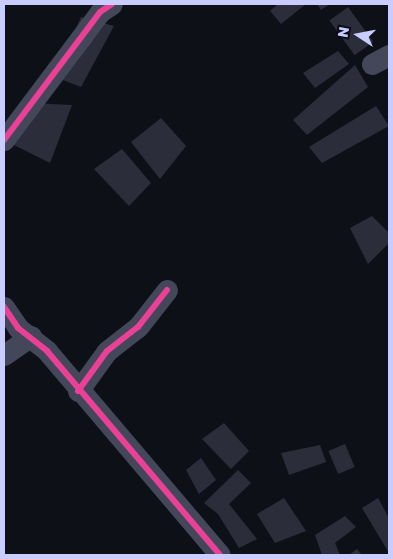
<!DOCTYPE html>
<style>
body{margin:0}
#map{position:relative;width:393px;height:559px;overflow:hidden;background:#0e1018;font-family:"Golos Text",sans-serif}
div>[style]{position:absolute}
.building>*{inset:0;background:#2b2d3b;transform-origin:0 0}
.street>*{height:21px;margin:-10.5px;padding:0 10.5px;transform-origin:10.5px;border-radius:10.5px;background:#444759}
.cycleway>*{height:6px;margin:-3px;padding:0 3px;transform-origin:3px;border-radius:3px;background:#ea4096}
span{translate:-50% -50%;white-space:nowrap;text-align:center;line-height:1.15;-webkit-text-stroke:5px #0b0c1b;paint-order:stroke}
.frame{position:absolute;inset:0;border:5px solid #c8cdfd;pointer-events:none}
.north{position:absolute;left:333px;top:10px;width:50px;height:50px;-webkit-text-stroke:4px #0b0c1b;paint-order:stroke;rotate:281deg;font-size:14px;font-weight:700;line-height:20px;text-align:center;color:#c8cdfd}
.north::after{content:'';display:block;margin:auto;width:18px;height:22px;background:#c8cdfd;clip-path:polygon(50% 0,100% 100%,50% 72%,0 100%)}
</style>
<div id="map">
<div class="building">
<div style="clip-path:polygon(278px 4px,306px 4px,281px 24px,270px 11px)"></div>
<div style="clip-path:polygon(317px 4px,330px 4px,321px 10px)"></div>
<div style="left:348px;top:7px;width:43px;height:23px;rotate:54deg"></div>
<div style="clip-path:polygon(81px 17px,114px 26px,81px 87px,55px 77px)"></div>
<div style="clip-path:polygon(338px 51px,349px 64px,315px 88px,303px 73px)"></div>
<div style="clip-path:polygon(355px 65px,368px 87px,307px 135px,293px 120px)"></div>
<div style="clip-path:polygon(31px 103px,72px 105px,50px 163px,4px 140px)"></div>
<div style="clip-path:polygon(376px 106px,389px 126px,322px 163px,309px 147px)"></div>
<div style="clip-path:polygon(161px 118px,186px 146px,160px 179px,131px 142px)"></div>
<div style="clip-path:polygon(122px 149px,151px 183px,129px 206px,94px 169px)"></div>
<div style="clip-path:polygon(372px 216px,389px 233px,389px 243px,368px 264px,350px 228px)"></div>
<div style="clip-path:polygon(224px 423px,249px 451px,231px 469px,202px 439px)"></div>
<div style="left:345px;top:444px;width:25px;height:18px;rotate:67deg"></div>
<div style="clip-path:polygon(320px 445px,326px 462px,289px 475px,281px 453px)"></div>
<div style="clip-path:polygon(201px 458px,216px 480px,199px 494px,186px 470px)"></div>
<div style="clip-path:polygon(238px 470px,251px 483px,229px 504px,257px 539px,239px 548px,218px 514px,204px 503px)"></div>
<div style="clip-path:polygon(284px 498px,306px 531px,275px 543px,257px 514px)"></div>
<div style="clip-path:polygon(378px 498px,389px 518px,389px 553px,362px 508px)"></div>
<div style="clip-path:polygon(345px 516px,356px 527px,335px 543px,340px 555px,322px 555px,315px 535px)"></div>
<div style="clip-path:polygon(357px 549px,362px 555px,349px 555px)"></div>
</div>
<div class="street">
<div style="left:372px;top:64px;width:19px;rotate:-28deg"></div>
<div style="left:4px;top:140px;width:160px;rotate:-53.1deg"></div>
<div style="left:100px;top:12px;width:14px;rotate:-34deg"></div>
<div style="left:4px;top:307px;width:25px;rotate:56deg"></div>
<div style="left:18px;top:328px;width:37px;rotate:38deg"></div>
<div style="left:47px;top:351px;width:267px;rotate:49.7deg"></div>
<div style="left:4px;top:355px;width:33px;rotate:-35deg"></div>
<div style="left:78px;top:391px;width:49px;rotate:-54.1deg"></div>
<div style="left:107px;top:351px;width:39px;rotate:-38deg"></div>
<div style="left:138px;top:327px;width:47px;rotate:-51.9deg"></div>
</div>
<div class="cycleway">
<div style="left:4px;top:140px;width:160px;rotate:-53.1deg"></div>
<div style="left:100px;top:12px;width:14px;rotate:-34deg"></div>
<div style="left:4px;top:307px;width:25px;rotate:56deg"></div>
<div style="left:18px;top:328px;width:37px;rotate:38deg"></div>
<div style="left:47px;top:351px;width:267px;rotate:49.7deg"></div>
<div style="left:78px;top:391px;width:49px;rotate:-54.1deg"></div>
<div style="left:107px;top:351px;width:39px;rotate:-38deg"></div>
<div style="left:138px;top:327px;width:47px;rotate:-51.9deg"></div>
</div>
<div class="frame"></div>
<div class="north">N</div>
</div>
